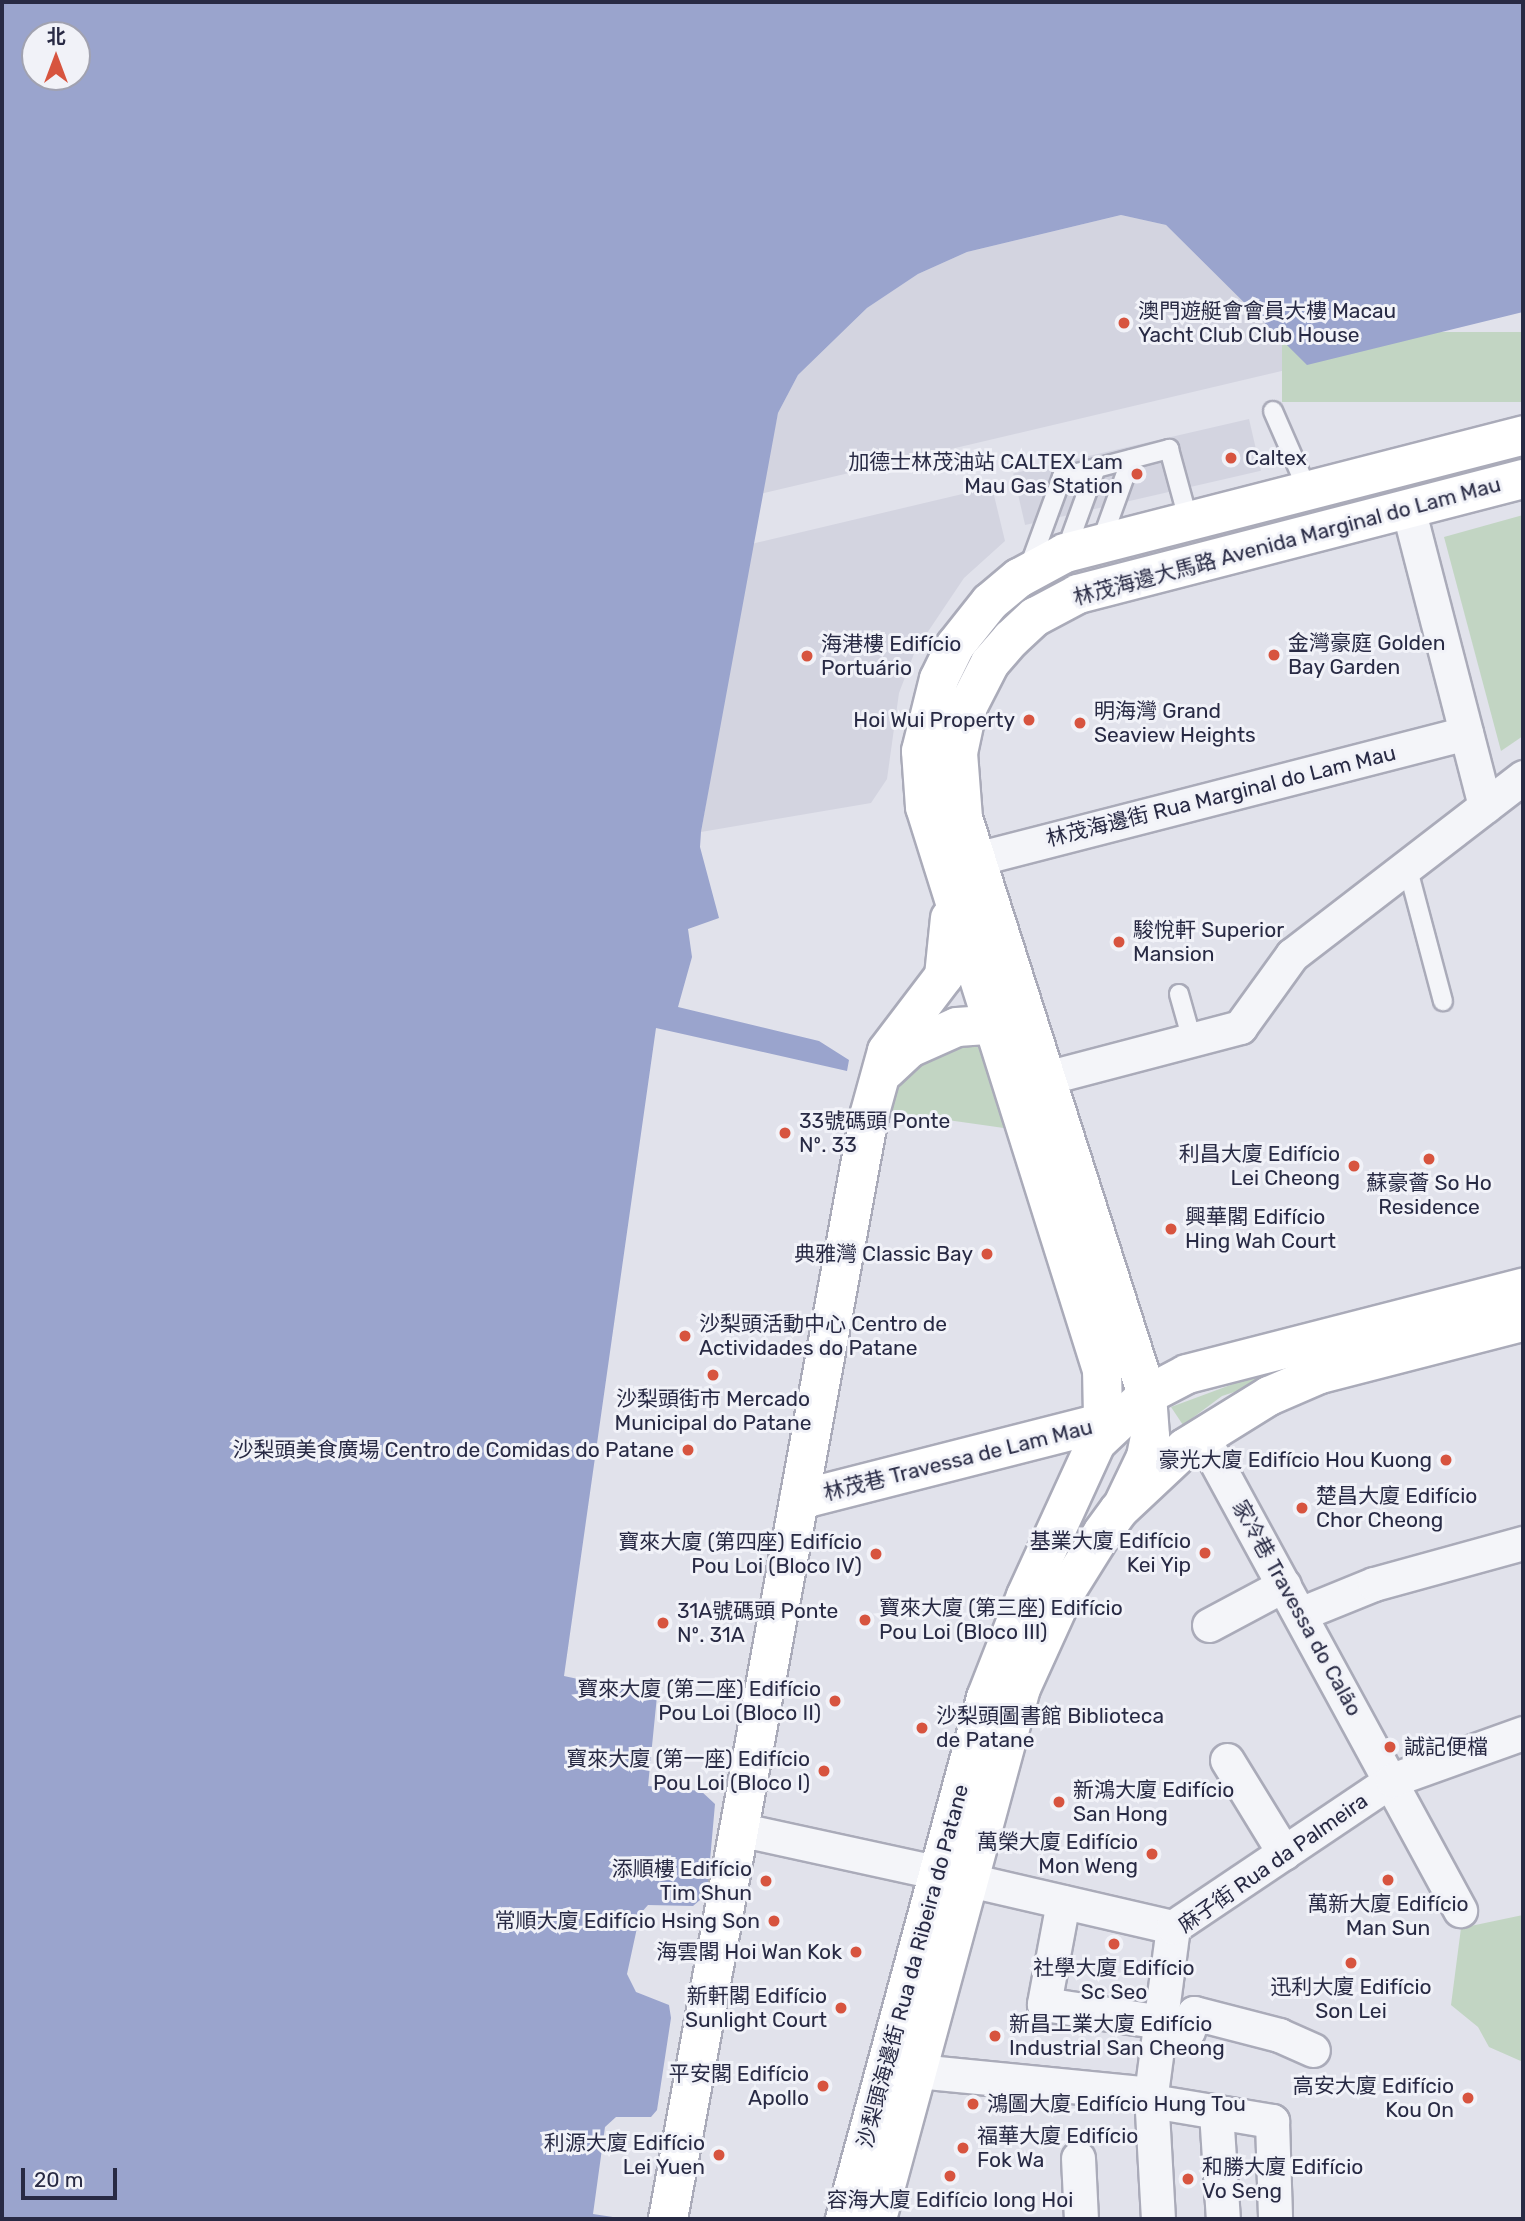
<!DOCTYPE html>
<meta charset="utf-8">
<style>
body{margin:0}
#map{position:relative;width:1525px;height:2221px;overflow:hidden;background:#e1e2eb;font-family:Rubik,"Noto Sans SC",sans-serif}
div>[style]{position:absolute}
.built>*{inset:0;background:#d3d4e0;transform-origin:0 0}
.green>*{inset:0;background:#c2d5c3;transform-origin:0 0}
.water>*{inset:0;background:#9aa4cd}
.roads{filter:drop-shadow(2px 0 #aaabb9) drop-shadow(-2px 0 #aaabb9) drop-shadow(0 2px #aaabb9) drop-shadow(0 -2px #aaabb9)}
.lane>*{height:18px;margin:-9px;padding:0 9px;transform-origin:9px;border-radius:9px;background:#f4f5f9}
.street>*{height:33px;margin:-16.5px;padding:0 16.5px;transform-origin:16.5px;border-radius:16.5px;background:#f4f5f9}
.secondary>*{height:38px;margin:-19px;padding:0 19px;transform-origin:19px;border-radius:19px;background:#fff}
.primary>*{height:38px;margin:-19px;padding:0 19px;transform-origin:19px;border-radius:19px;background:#fff}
.dots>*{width:19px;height:19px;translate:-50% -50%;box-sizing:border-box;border:4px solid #f1f2f8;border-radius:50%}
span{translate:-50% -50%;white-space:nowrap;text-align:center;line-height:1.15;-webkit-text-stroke:6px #f1f2f8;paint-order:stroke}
.poi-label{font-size:21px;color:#282a44}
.left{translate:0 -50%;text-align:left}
.right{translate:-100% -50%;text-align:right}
.street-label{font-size:21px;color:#282a44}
.frame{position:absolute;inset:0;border:4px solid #282a44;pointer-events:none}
.north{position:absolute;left:21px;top:21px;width:70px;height:70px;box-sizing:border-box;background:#f1f2f8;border:2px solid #a1a2b0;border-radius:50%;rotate:0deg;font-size:19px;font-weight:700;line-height:28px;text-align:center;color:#282a44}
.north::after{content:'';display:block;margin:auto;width:24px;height:32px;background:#d7543f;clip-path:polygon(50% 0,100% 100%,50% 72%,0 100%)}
.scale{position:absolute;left:21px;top:2168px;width:96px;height:32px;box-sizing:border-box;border:4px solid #282a44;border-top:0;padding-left:9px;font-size:21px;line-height:24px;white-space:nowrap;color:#282a44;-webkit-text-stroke:5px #f1f2f8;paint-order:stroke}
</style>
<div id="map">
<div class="built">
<div style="clip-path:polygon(1121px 215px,1166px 225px,1307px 365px,760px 494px,778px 413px,798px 375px,867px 308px,918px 274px,967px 252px)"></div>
<div style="left:1249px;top:419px;width:53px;height:242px;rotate:77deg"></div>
<div style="clip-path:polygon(992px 487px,1005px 541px,964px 578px,915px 651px,899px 693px,887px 779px,871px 803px,701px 832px,751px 544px)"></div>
</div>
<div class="green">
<div style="left:1523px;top:332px;width:70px;height:241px;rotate:90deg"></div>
<div style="clip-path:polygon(1523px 515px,1523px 736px,1501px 751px,1444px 537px)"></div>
<div style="clip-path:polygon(979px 1034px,1018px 1130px,884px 1111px,899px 1067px)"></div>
<div style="clip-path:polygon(1376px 1346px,1222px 1396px,1183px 1425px,1171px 1407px,1271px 1370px)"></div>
<div style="clip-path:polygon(1523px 1915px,1523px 2062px,1489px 2047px,1478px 2027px,1451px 2005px,1461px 1928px)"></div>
</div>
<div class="water">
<div style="clip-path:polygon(evenodd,2px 2px,1523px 2px,1523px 312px,1307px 365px,1166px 225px,1121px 215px,967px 252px,918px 274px,867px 308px,798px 375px,778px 413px,701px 832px,700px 847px,719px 918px,688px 929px,692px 957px,678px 1007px,819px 1041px,849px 1060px,847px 1071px,656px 1028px,564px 1676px,657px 1696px,648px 1786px,701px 1791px,715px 1804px,707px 1894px,693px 1906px,648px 1905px,640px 1914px,627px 1974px,636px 1992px,669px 2005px,671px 2018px,657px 2110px,651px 2117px,616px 2117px,605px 2127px,593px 2214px,626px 2219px,2px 2219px,2px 2px,35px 35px,77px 35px,77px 77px,35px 77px,35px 35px)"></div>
</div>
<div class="roads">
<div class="lane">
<div style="left:1273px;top:411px;width:85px;rotate:66.4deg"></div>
<div style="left:1101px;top:542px;width:88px;rotate:-70.1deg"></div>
<div style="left:1065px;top:553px;width:90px;rotate:-70deg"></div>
<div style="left:1029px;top:567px;width:96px;rotate:-69.9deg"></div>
<div style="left:1062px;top:477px;width:111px;rotate:-14.7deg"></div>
<div style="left:1169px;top:449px;width:73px;rotate:74.8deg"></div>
<div style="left:1407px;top:866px;width:140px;rotate:75.1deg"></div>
<div style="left:1179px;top:994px;width:48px;rotate:74.2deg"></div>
</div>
<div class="street">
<div style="left:1408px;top:508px;width:308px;rotate:75.5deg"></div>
<div style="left:976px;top:859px;width:506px;rotate:-14.42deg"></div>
<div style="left:1046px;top:1078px;width:201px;rotate:-14.7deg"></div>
<div style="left:1240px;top:1027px;width:89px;rotate:-54.2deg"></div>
<div style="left:1292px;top:955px;width:292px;rotate:-37.6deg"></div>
<div style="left:1202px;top:1436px;width:540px;rotate:61.44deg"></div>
<div style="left:1300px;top:1614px;width:80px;rotate:-22.1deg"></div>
<div style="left:1374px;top:1584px;width:155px;rotate:-15.4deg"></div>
<div style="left:1209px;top:1625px;width:85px;rotate:-28.1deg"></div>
<div style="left:1227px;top:1760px;width:109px;rotate:58.5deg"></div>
<div style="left:738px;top:1829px;width:206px;rotate:12.3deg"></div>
<div style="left:939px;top:1873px;width:24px;rotate:-28deg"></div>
<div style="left:969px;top:1880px;width:209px;rotate:13deg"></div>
<div style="left:1063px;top:1902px;width:104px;rotate:100.6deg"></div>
<div style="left:1044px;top:2004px;width:118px;rotate:8.7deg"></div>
<div style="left:1161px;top:2022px;width:28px;rotate:18deg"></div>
<div style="left:1188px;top:2031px;width:19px;rotate:-72deg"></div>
<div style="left:1194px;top:2013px;width:88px;rotate:14.5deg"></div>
<div style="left:1279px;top:2035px;width:37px;rotate:24deg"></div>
<div style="left:917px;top:2071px;width:235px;rotate:5.6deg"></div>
<div style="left:1152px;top:2101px;width:122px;rotate:9.5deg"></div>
<div style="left:1272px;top:2121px;width:98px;rotate:88.2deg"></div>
<div style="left:1216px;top:2112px;width:107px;rotate:86.3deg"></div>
<div style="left:1078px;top:2158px;width:61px;rotate:87.2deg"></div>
<div style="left:1158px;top:2219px;width:125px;rotate:-93.2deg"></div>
<div style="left:1151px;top:2094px;width:168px;rotate:-82.5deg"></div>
<div style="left:1173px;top:1927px;width:264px;rotate:-33.9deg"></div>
<div style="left:1392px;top:1780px;width:139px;rotate:-19.7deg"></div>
</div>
<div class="secondary">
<div style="left:886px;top:1070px;width:33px;rotate:-43deg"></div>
<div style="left:910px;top:1048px;width:51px;rotate:-24.1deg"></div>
<div style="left:957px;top:1027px;width:59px;rotate:-3.9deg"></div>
<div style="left:1096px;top:1443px;width:28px;rotate:-75deg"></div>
<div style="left:1103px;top:1416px;width:46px;rotate:-91.2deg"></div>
<div style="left:1102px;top:1370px;width:590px;rotate:-107.45deg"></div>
<div style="left:925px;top:807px;width:56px;rotate:-94.1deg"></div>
<div style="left:921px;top:751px;width:74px;rotate:-76deg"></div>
<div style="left:939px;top:679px;width:37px;rotate:-64deg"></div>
<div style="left:955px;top:646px;width:56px;rotate:-51.5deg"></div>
<div style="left:990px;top:602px;width:38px;rotate:-40deg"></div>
<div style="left:1019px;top:578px;width:52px;rotate:-28.5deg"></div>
<div style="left:1065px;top:553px;width:473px;rotate:-14.4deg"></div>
<div style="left:799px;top:1500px;width:328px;rotate:-14.3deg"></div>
<div style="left:1123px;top:1505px;width:53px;rotate:-64.4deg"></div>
<div style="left:1146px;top:1457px;width:21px;rotate:-79deg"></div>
<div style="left:1150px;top:1436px;width:41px;rotate:-94.2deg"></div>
<div style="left:1147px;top:1395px;width:606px;rotate:-107.69deg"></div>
<div style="left:963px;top:818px;width:65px;rotate:-94.4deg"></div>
<div style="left:958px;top:753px;width:48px;rotate:-78deg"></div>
<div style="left:968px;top:706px;width:48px;rotate:-62.9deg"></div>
<div style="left:990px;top:663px;width:32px;rotate:-49deg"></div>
<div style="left:1011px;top:639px;width:33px;rotate:-43deg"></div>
<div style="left:1035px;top:617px;width:49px;rotate:-28.1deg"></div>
<div style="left:1078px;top:594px;width:460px;rotate:-14.5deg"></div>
<div style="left:668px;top:2219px;width:1121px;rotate:-79.67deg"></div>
<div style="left:869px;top:1116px;width:67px;rotate:-74.5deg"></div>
<div style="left:887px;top:1051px;width:94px;rotate:-52.8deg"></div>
<div style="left:944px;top:976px;width:58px;rotate:-84.1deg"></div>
</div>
<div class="primary">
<div style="left:845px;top:2219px;width:540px;rotate:-74.86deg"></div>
<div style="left:986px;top:1698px;width:110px;rotate:-68.6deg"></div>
<div style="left:1026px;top:1596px;width:168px;rotate:-65.4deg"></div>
<div style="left:1096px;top:1443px;width:70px;rotate:-43.3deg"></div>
<div style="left:1147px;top:1395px;width:45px;rotate:-27.7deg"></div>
<div style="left:1187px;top:1374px;width:347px;rotate:-14.4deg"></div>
<div style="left:877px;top:2219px;width:550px;rotate:-74.83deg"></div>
<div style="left:1021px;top:1688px;width:101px;rotate:-65.5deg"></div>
<div style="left:1063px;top:1596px;width:75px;rotate:-58deg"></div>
<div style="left:1103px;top:1532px;width:27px;rotate:-54deg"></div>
<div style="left:1119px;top:1510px;width:91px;rotate:-43.2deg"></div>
<div style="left:1185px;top:1448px;width:99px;rotate:-31.8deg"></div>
<div style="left:1269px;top:1396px;width:56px;rotate:-23.3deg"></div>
<div style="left:1320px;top:1374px;width:210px;rotate:-14.4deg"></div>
</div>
</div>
<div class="dots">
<div style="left:1124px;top:323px;background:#d7543f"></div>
<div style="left:1231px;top:458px;background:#d7543f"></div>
<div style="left:1137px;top:474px;background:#d7543f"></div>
<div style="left:1274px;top:655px;background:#d7543f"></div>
<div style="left:807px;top:656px;background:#d7543f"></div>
<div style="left:1029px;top:720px;background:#d7543f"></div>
<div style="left:1080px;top:723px;background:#d7543f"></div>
<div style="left:1119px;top:942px;background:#d7543f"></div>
<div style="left:785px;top:1133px;background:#d7543f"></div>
<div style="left:1429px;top:1159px;background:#d7543f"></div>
<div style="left:1354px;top:1166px;background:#d7543f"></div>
<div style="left:1171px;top:1229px;background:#d7543f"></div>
<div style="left:987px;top:1254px;background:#d7543f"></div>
<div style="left:685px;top:1336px;background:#d7543f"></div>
<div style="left:713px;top:1375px;background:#d7543f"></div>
<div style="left:688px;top:1450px;background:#d7543f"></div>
<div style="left:1446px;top:1460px;background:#d7543f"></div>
<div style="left:1302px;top:1508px;background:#d7543f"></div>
<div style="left:1205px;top:1553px;background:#d7543f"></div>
<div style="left:876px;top:1554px;background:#d7543f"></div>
<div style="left:865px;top:1620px;background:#d7543f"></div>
<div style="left:663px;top:1623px;background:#d7543f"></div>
<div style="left:835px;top:1701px;background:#d7543f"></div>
<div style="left:922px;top:1728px;background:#d7543f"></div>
<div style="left:1390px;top:1747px;background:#d7543f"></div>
<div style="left:824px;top:1771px;background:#d7543f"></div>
<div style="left:1059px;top:1802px;background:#d7543f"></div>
<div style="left:1152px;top:1854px;background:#d7543f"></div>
<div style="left:1388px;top:1880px;background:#d7543f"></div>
<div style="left:766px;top:1881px;background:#d7543f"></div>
<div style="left:774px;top:1921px;background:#d7543f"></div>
<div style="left:1114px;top:1944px;background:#d7543f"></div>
<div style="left:856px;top:1952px;background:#d7543f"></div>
<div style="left:1351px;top:1963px;background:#d7543f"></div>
<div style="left:841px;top:2008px;background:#d7543f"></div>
<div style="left:995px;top:2036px;background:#d7543f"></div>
<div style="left:823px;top:2086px;background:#d7543f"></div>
<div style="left:1468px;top:2098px;background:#d7543f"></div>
<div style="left:973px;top:2104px;background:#d7543f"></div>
<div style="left:963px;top:2148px;background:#d7543f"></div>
<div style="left:719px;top:2155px;background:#d7543f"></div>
<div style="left:950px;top:2176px;background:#d7543f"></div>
<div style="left:1188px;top:2179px;background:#d7543f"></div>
</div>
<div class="poi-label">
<span class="left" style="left:1138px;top:323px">澳門遊艇會會員大樓 Macau<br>Yacht Club Club House</span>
<span class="left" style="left:1245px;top:458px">Caltex</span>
<span class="right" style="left:1123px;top:474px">加德士林茂油站 CALTEX Lam<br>Mau Gas Station</span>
<span class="left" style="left:1288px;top:655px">金灣豪庭 Golden<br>Bay Garden</span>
<span class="left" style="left:821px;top:656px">海港樓 Edifício<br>Portuário</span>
<span class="left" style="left:1094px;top:723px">明海灣 Grand<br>Seaview Heights</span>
<span class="right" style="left:1015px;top:720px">Hoi Wui Property</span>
<span class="left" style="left:1133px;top:942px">駿悅軒 Superior<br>Mansion</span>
<span class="left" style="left:799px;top:1133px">33號碼頭 Ponte<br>Nº. 33</span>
<span class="right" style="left:1340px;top:1166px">利昌大廈 Edifício<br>Lei Cheong</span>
<span style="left:1429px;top:1195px">蘇豪薈 So Ho<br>Residence</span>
<span class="left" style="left:1185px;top:1229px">興華閣 Edifício<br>Hing Wah Court</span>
<span class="right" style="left:973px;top:1254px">典雅灣 Classic Bay</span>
<span class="left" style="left:699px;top:1336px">沙梨頭活動中心 Centro de<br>Actividades do Patane</span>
<span style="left:713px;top:1411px">沙梨頭街市 Mercado<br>Municipal do Patane</span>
<span class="right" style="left:674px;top:1450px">沙梨頭美食廣場 Centro de Comidas do Patane</span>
<span class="right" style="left:1432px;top:1460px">豪光大廈 Edifício Hou Kuong</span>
<span class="left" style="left:1316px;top:1508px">楚昌大廈 Edifício<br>Chor Cheong</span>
<span class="right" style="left:1191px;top:1553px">基業大廈 Edifício<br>Kei Yip</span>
<span class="right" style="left:862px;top:1554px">寶來大廈 (第四座) Edifício<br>Pou Loi (Bloco IV)</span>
<span class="left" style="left:879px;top:1620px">寶來大廈 (第三座) Edifício<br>Pou Loi (Bloco III)</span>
<span class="left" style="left:677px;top:1623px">31A號碼頭 Ponte<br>Nº. 31A</span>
<span class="right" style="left:821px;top:1701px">寶來大廈 (第二座) Edifício<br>Pou Loi (Bloco II)</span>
<span class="left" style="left:936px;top:1728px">沙梨頭圖書館 Biblioteca<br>de Patane</span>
<span class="left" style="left:1404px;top:1747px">誠記便檔</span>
<span class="right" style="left:810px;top:1771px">寶來大廈 (第一座) Edifício<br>Pou Loi (Bloco I)</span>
<span class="left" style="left:1073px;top:1802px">新鴻大廈 Edifício<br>San Hong</span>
<span class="right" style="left:1138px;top:1854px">萬榮大廈 Edifício<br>Mon Weng</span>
<span class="right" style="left:752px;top:1881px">添順樓 Edifício<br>Tim Shun</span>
<span style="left:1388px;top:1916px">萬新大廈 Edifício<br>Man Sun</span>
<span class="right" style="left:760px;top:1921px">常順大廈 Edifício Hsing Son</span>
<span class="right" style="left:842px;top:1952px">海雲閣 Hoi Wan Kok</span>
<span style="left:1114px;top:1980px">社學大廈 Edifício<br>Sc Seo</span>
<span style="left:1351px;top:1999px">迅利大廈 Edifício<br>Son Lei</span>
<span class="right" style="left:827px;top:2008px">新軒閣 Edifício<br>Sunlight Court</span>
<span class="left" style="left:1009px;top:2036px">新昌工業大廈 Edifício<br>Industrial San Cheong</span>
<span class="right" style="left:809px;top:2086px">平安閣 Edifício<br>Apollo</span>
<span class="right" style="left:1454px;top:2098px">高安大廈 Edifício<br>Kou On</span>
<span class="left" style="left:987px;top:2104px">鴻圖大廈 Edifício Hung Tou</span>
<span class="left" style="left:977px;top:2148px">福華大廈 Edifício<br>Fok Wa</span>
<span class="right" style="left:705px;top:2155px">利源大廈 Edifício<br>Lei Yuen</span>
<span class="left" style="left:1202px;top:2179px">和勝大廈 Edifício<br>Vo Seng</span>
<span style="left:950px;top:2200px">容海大廈 Edifício Iong Hoi</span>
</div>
<div class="street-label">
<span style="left:1287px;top:541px;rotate:-15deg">林茂海邊大馬路 Avenida Marginal do Lam Mau</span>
<span style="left:1221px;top:796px;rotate:-14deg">林茂海邊街 Rua Marginal do Lam Mau</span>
<span style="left:958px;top:1460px;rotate:-14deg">林茂巷 Travessa de Lam Mau</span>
<span style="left:1297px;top:1608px;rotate:61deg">家冷巷 Travessa do Calão</span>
<span style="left:1273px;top:1863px;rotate:-35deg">麻子街 Rua da Palmeira</span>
<span style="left:913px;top:1966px;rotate:-75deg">沙梨頭海邊街 Rua da Ribeira do Patane</span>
</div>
<div class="frame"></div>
<div class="north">北</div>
<div class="scale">20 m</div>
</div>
